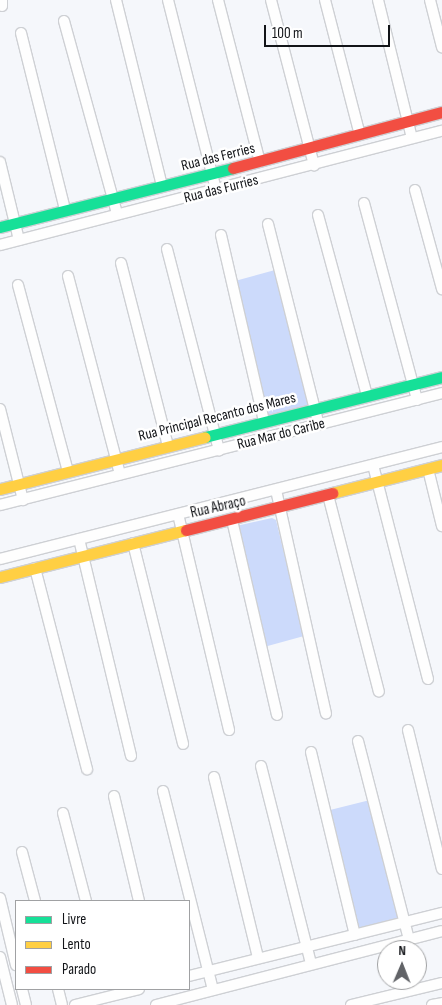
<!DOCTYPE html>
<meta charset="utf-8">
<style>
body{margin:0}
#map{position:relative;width:442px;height:1005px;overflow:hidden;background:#f5f7fb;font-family:"Sofia Sans Condensed",sans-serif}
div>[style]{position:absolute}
.green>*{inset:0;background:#ccdafb}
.roads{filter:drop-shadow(1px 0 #ced0d4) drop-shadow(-1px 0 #ced0d4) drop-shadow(0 1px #ced0d4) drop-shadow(0 -1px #ced0d4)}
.street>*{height:10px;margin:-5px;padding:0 5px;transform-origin:5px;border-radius:5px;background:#fefefe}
.fast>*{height:11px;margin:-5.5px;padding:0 5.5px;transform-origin:5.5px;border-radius:5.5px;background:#16e098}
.slow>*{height:11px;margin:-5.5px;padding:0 5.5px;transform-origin:5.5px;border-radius:5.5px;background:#ffcf43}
.jam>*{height:11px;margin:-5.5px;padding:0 5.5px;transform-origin:5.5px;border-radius:5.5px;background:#f24e42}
span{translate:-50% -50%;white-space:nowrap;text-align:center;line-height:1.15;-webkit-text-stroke:5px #fff;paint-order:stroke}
.street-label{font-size:15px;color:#121418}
.legend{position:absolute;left:15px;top:900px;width:175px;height:90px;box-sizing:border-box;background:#fff;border:1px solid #a0a1a3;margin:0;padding:6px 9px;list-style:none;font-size:15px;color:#121418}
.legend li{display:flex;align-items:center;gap:10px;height:25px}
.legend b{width:25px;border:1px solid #a0a1a3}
.north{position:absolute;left:377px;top:940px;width:50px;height:50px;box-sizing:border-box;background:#fff;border:1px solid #a0a1a3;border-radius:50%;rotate:1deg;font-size:14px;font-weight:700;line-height:20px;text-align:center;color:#121418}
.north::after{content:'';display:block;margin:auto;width:18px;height:22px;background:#616367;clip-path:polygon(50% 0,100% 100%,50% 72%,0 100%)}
.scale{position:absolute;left:264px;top:25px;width:126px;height:22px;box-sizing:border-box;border:2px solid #121418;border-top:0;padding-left:6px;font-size:15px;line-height:18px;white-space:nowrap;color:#121418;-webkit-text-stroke:4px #fff;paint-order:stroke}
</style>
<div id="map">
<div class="green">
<div style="clip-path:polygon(275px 270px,309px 405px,271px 416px,268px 414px,235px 281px)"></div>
<div style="clip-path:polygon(272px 518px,276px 520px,304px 636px,264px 647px,236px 526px)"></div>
<div style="clip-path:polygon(370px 800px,398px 918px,397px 921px,361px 929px,357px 927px,330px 810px)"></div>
</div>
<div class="roads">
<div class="street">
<div style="left:2px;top:0;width:6px;rotate:90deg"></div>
<div style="left:116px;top:0;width:192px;rotate:76.1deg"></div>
<div style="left:168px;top:0;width:196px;rotate:75.8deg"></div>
<div style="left:218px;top:0;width:167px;rotate:75.5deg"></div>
<div style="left:271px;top:0;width:171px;rotate:75.4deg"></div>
<div style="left:325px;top:0;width:139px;rotate:75.5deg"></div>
<div style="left:378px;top:0;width:142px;rotate:76.2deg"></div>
<div style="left:430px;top:0;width:49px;rotate:75.7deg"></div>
<div style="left:64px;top:21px;width:200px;rotate:74.6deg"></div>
<div style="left:21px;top:33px;width:182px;rotate:76deg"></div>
<div style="left:0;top:162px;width:80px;rotate:76.3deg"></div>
<div style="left:415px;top:190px;width:103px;rotate:74.7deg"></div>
<div style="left:364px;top:203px;width:204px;rotate:74.9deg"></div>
<div style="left:318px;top:215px;width:187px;rotate:74.8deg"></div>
<div style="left:268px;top:224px;width:207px;rotate:75.8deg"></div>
<div style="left:221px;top:235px;width:191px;rotate:77deg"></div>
<div style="left:0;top:245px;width:456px;rotate:-14.5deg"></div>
<div style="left:167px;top:249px;width:208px;rotate:75.5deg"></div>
<div style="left:121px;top:263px;width:189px;rotate:75.6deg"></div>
<div style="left:68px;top:276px;width:205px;rotate:75.3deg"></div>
<div style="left:18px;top:285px;width:193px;rotate:75deg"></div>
<div style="left:0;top:409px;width:94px;rotate:75.8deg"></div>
<div style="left:373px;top:465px;width:221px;rotate:75.6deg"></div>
<div style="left:428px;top:469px;width:59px;rotate:76.2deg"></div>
<div style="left:276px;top:490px;width:229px;rotate:77.4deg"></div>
<div style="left:328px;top:495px;width:203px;rotate:75.5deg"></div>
<div style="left:0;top:505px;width:456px;rotate:-14.2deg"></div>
<div style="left:178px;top:514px;width:222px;rotate:76.7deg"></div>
<div style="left:232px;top:520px;width:200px;rotate:77deg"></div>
<div style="left:79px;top:539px;width:223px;rotate:76.5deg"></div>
<div style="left:133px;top:543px;width:207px;rotate:76deg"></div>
<div style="left:0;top:559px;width:456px;rotate:-14.2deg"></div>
<div style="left:35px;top:568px;width:208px;rotate:75.5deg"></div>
<div style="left:408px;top:730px;width:143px;rotate:76.3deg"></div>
<div style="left:358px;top:741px;width:204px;rotate:75.6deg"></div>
<div style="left:311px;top:752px;width:188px;rotate:76.5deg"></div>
<div style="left:261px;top:766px;width:204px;rotate:75.8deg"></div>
<div style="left:214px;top:777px;width:186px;rotate:76.3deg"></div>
<div style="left:163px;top:791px;width:205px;rotate:75.9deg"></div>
<div style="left:114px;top:796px;width:108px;rotate:76.6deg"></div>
<div style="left:63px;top:813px;width:91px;rotate:75.4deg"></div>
<div style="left:22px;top:852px;width:51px;rotate:75.1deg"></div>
<div style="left:0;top:898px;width:69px;rotate:76.6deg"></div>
<div style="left:0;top:957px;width:49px;rotate:76deg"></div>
<div style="left:189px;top:976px;width:261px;rotate:-14deg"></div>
<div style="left:22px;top:989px;width:16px;rotate:76deg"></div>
<div style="left:58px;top:989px;width:16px;rotate:76deg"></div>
<div style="left:75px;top:1005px;width:66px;rotate:-14deg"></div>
<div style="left:156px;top:1005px;width:295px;rotate:-14.5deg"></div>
<div style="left:351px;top:1005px;width:94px;rotate:-13.6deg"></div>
<div style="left:432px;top:1005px;width:10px;rotate:-11deg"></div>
</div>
<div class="fast">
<div style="left:0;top:227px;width:240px;rotate:-14.2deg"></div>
<div style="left:205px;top:437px;width:244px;rotate:-14.2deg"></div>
</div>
<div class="slow">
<div style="left:0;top:489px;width:211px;rotate:-14.2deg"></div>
<div style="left:332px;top:493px;width:114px;rotate:-14.3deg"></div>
<div style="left:0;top:577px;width:192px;rotate:-14.2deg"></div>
</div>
<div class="jam">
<div style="left:233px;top:168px;width:216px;rotate:-15deg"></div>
<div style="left:186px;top:530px;width:151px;rotate:-14.2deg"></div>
</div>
</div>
<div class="street-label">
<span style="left:218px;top:157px;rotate:-14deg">Rua das Ferries</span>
<span style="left:221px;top:189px;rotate:-14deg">Rua das Furries</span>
<span style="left:217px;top:417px;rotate:-14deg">Rua Principal Recanto dos Mares</span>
<span style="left:281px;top:434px;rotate:-14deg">Rua Mar do Caribe</span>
<span style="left:218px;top:507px;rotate:-13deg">Rua Abraço</span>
</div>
<ul class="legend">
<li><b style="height:6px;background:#16e098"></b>Livre</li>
<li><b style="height:6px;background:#ffcf43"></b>Lento</li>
<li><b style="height:6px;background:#f24e42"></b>Parado</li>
</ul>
<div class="north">N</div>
<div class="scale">100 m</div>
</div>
